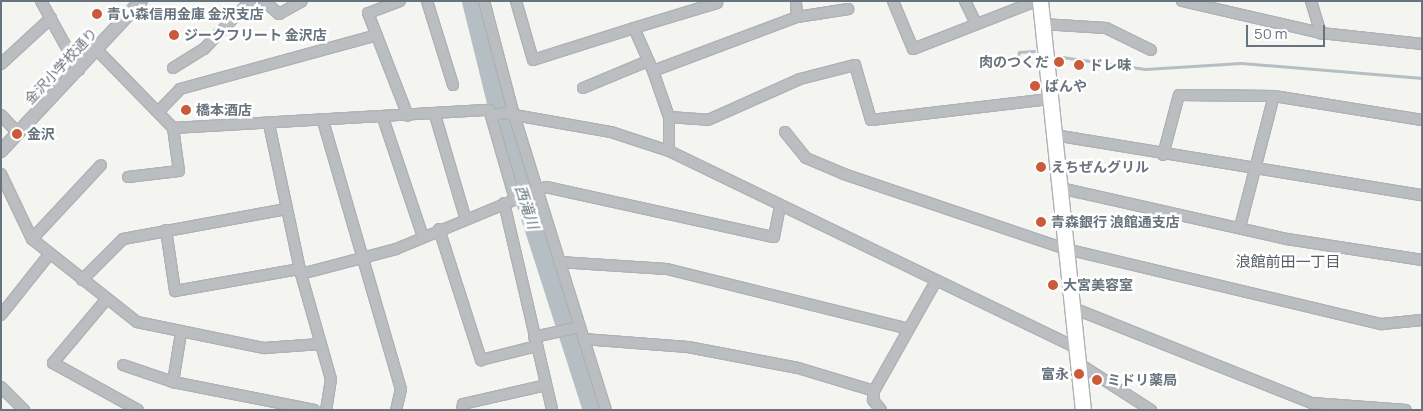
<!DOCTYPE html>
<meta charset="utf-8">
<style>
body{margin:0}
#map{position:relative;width:1423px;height:411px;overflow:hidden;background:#f4f4f1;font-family:Manrope,"Noto Sans JP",sans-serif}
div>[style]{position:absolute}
.stream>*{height:3px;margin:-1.5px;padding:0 1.5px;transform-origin:1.5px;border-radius:1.5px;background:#b5bfc3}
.river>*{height:19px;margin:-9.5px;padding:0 9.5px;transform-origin:9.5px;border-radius:9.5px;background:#b5bfc3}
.roads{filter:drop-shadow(1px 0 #aeb2b5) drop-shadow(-1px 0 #aeb2b5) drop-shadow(0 1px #aeb2b5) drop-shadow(0 -1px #aeb2b5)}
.minor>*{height:10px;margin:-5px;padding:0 5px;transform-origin:5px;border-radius:5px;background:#babec0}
.tertiary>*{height:12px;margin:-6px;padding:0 6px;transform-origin:6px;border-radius:6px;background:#babec0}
.primary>*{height:15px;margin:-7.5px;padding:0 7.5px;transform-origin:7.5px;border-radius:7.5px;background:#fff}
.dots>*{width:14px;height:14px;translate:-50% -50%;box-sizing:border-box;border:2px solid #fff;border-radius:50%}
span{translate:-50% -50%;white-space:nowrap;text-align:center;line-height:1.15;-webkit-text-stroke:5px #fff;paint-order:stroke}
.poi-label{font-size:14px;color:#67747e;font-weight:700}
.left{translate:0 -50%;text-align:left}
.right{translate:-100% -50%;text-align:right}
.street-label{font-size:14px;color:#67747e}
.water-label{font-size:15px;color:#63757b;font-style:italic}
.neighbourhood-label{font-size:15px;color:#545d64}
.frame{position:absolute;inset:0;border:2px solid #67747e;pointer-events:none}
.scale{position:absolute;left:1246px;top:25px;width:79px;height:22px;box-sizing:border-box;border:2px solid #67747e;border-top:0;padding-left:6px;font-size:15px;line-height:18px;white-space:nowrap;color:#67747e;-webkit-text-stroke:4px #fff;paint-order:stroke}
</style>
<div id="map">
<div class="stream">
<div style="left:1062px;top:57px;width:84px;rotate:8.2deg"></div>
<div style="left:1145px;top:69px;width:96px;rotate:-3.6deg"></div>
<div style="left:1241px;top:63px;width:182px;rotate:4.7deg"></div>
<div style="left:1016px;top:66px;width:14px;rotate:-78deg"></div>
<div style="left:1019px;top:52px;width:15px;rotate:-4deg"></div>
</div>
<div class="river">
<div style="left:471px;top:1px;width:145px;rotate:76.1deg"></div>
<div style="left:506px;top:142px;width:281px;rotate:72.2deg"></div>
</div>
<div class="roads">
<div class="minor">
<div style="left:41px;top:1px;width:79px;rotate:61.2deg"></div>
<div style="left:264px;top:1px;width:20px;rotate:41deg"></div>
<div style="left:279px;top:14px;width:26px;rotate:-29deg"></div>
<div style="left:400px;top:1px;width:34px;rotate:159deg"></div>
<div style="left:368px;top:13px;width:110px;rotate:68.8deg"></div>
<div style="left:427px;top:1px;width:88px;rotate:72.8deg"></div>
<div style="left:484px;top:1px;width:118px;rotate:75.3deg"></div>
<div style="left:514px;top:115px;width:309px;rotate:72.7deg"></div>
<div style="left:516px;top:1px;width:61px;rotate:73.9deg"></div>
<div style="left:533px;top:60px;width:106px;rotate:-17.6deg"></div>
<div style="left:634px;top:28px;width:47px;rotate:66.2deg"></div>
<div style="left:893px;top:1px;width:52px;rotate:67.4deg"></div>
<div style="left:913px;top:49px;width:132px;rotate:-21.3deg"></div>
<div style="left:965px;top:1px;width:25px;rotate:64deg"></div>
<div style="left:1182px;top:1px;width:143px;rotate:13deg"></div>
<div style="left:1321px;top:33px;width:102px;rotate:6.2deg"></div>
<div style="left:1311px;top:1px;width:34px;rotate:73deg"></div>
<div style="left:797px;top:17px;width:52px;rotate:-8.9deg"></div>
<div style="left:1042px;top:24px;width:64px;rotate:3.6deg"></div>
<div style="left:1106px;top:28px;width:50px;rotate:26.1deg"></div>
<div style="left:634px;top:28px;width:87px;rotate:-16.8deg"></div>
<div style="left:97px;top:50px;width:109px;rotate:45.7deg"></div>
<div style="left:173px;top:128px;width:317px;rotate:-3.3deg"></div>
<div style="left:489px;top:110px;width:6px;rotate:72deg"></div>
<div style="left:491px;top:116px;width:12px;rotate:-14deg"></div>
<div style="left:503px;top:113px;width:110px;rotate:10deg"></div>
<div style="left:611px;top:132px;width:61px;rotate:18.1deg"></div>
<div style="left:669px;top:151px;width:453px;rotate:25.8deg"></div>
<div style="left:1px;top:64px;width:68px;rotate:-42.6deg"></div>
<div style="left:173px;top:68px;width:36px;rotate:-32deg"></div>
<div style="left:204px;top:49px;width:66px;rotate:-46.2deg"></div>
<div style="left:583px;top:88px;width:70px;rotate:-22.6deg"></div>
<div style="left:158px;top:112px;width:32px;rotate:-46deg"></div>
<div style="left:180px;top:89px;width:204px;rotate:-15.3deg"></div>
<div style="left:1px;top:115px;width:25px;rotate:47deg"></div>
<div style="left:435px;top:115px;width:106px;rotate:73.6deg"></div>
<div style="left:491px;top:116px;width:86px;rotate:73.9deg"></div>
<div style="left:669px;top:117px;width:39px;rotate:4deg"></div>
<div style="left:708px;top:120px;width:101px;rotate:-24deg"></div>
<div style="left:800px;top:79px;width:57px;rotate:-14.3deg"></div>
<div style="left:855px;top:65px;width:57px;rotate:73.8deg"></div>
<div style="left:871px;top:120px;width:180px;rotate:-6.7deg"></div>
<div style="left:383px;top:118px;width:126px;rotate:71.4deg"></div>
<div style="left:323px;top:121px;width:279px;rotate:73.8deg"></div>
<div style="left:401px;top:389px;width:22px;rotate:103deg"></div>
<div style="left:269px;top:124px;width:153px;rotate:78deg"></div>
<div style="left:301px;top:274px;width:109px;rotate:74.1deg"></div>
<div style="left:331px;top:379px;width:31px;rotate:99deg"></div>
<div style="left:785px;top:132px;width:33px;rotate:51deg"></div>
<div style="left:806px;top:158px;width:41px;rotate:22.8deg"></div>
<div style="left:844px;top:174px;width:234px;rotate:18.7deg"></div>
<div style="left:1066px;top:249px;width:325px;rotate:13.4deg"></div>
<div style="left:1382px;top:324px;width:40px;rotate:-5.7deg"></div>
<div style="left:1054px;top:135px;width:373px;rotate:9.3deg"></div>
<div style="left:669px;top:151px;width:34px;rotate:-90deg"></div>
<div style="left:669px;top:117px;width:49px;rotate:-109.2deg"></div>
<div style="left:653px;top:71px;width:154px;rotate:-20.6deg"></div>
<div style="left:797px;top:17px;width:16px;rotate:-94deg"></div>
<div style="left:1163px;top:155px;width:62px;rotate:-75.1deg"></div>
<div style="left:1179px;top:95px;width:95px;rotate:0.6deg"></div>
<div style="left:1274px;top:96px;width:150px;rotate:9.2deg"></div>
<div style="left:1px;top:174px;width:72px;rotate:64.5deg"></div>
<div style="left:32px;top:239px;width:134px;rotate:38.3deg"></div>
<div style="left:137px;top:322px;width:130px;rotate:11.6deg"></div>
<div style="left:264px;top:348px;width:57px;rotate:-4deg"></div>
<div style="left:128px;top:177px;width:51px;rotate:-6.7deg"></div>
<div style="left:179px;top:171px;width:43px;rotate:-97.9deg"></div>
<div style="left:1060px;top:188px;width:233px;rotate:12.7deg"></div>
<div style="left:1287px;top:239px;width:137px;rotate:8.8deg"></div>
<div style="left:504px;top:203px;width:212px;rotate:76.9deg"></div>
<div style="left:1240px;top:227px;width:135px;rotate:-75.5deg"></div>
<div style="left:439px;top:229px;width:138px;rotate:72.2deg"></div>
<div style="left:481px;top:360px;width:58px;rotate:-14deg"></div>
<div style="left:166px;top:230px;width:62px;rotate:81.6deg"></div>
<div style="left:175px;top:291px;width:127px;rotate:-10deg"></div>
<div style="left:32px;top:239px;width:101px;rotate:-47deg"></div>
<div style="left:559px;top:262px;width:108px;rotate:3.7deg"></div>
<div style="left:667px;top:269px;width:249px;rotate:13.9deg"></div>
<div style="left:301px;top:274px;width:98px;rotate:-14.7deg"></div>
<div style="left:396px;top:249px;width:162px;rotate:-22.5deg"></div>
<div style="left:546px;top:187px;width:233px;rotate:12.4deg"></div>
<div style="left:774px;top:237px;width:32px;rotate:-79deg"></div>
<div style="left:82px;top:280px;width:58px;rotate:-45deg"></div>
<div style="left:123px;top:239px;width:166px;rotate:-10.4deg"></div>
<div style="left:105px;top:301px;width:81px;rotate:130deg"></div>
<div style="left:53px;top:363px;width:97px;rotate:28.9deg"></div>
<div style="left:1073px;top:308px;width:257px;rotate:21.7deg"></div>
<div style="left:1312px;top:403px;width:94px;rotate:4.3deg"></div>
<div style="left:1px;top:315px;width:75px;rotate:-51.5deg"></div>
<div style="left:181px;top:333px;width:50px;rotate:99.3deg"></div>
<div style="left:173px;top:382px;width:144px;rotate:11.2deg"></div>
<div style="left:534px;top:337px;width:46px;rotate:-12.5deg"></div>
<div style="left:583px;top:339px;width:105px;rotate:4.4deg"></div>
<div style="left:688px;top:347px;width:112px;rotate:10.8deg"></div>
<div style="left:798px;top:368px;width:79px;rotate:16.8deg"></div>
<div style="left:1078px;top:363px;width:87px;rotate:32.8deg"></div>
<div style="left:123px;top:365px;width:53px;rotate:18.8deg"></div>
<div style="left:1px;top:387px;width:33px;rotate:45deg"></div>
<div style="left:462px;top:410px;width:6px;rotate:-81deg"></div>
<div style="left:463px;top:404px;width:85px;rotate:-12.9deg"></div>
<div style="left:881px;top:410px;width:13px;rotate:-129deg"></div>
<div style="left:873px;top:400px;width:9px;rotate:-84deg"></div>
<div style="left:874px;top:391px;width:126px;rotate:-60.6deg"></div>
</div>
<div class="tertiary">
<div style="left:1px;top:151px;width:205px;rotate:-47deg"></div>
</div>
<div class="primary">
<div style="left:1040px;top:1px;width:411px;rotate:84deg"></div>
</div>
</div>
<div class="dots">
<div style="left:97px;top:14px;background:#cc5939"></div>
<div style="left:174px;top:35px;background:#cc5939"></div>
<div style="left:1059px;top:62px;background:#cc5939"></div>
<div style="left:1079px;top:65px;background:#cc5939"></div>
<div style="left:1035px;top:86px;background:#cc5939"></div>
<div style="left:186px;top:110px;background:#cc5939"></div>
<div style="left:17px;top:134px;background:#cc5939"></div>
<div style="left:1041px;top:167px;background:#cc5939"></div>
<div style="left:1041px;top:222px;background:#cc5939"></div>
<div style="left:1053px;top:285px;background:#cc5939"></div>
<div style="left:1079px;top:374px;background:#cc5939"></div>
<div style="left:1097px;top:380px;background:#cc5939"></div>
</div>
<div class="poi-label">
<span class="left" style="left:107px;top:14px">青い森信用金庫 金沢支店</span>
<span class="left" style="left:184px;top:35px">ジークフリート 金沢店</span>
<span class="right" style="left:1049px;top:62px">肉のつくだ</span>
<span class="left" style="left:1089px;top:65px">ドレ味</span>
<span class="left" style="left:1045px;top:86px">ばんや</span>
<span class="left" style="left:196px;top:110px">橋本酒店</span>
<span class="left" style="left:27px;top:134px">金沢</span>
<span class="left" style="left:1051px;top:167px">えちぜんグリル</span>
<span class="left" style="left:1051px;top:222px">青森銀行 浪館通支店</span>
<span class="left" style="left:1063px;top:285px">大宮美容室</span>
<span class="right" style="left:1069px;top:374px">富永</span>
<span class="left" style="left:1107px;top:380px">ミドリ薬局</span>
</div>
<div class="street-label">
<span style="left:61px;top:66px;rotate:-47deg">金沢小学校通り</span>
</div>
<div class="water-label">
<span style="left:527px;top:207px;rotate:72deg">西滝川</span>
</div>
<div class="neighbourhood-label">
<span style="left:1288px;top:262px">浪館前田一丁目</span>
</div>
<div class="frame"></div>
<div class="scale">50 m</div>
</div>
